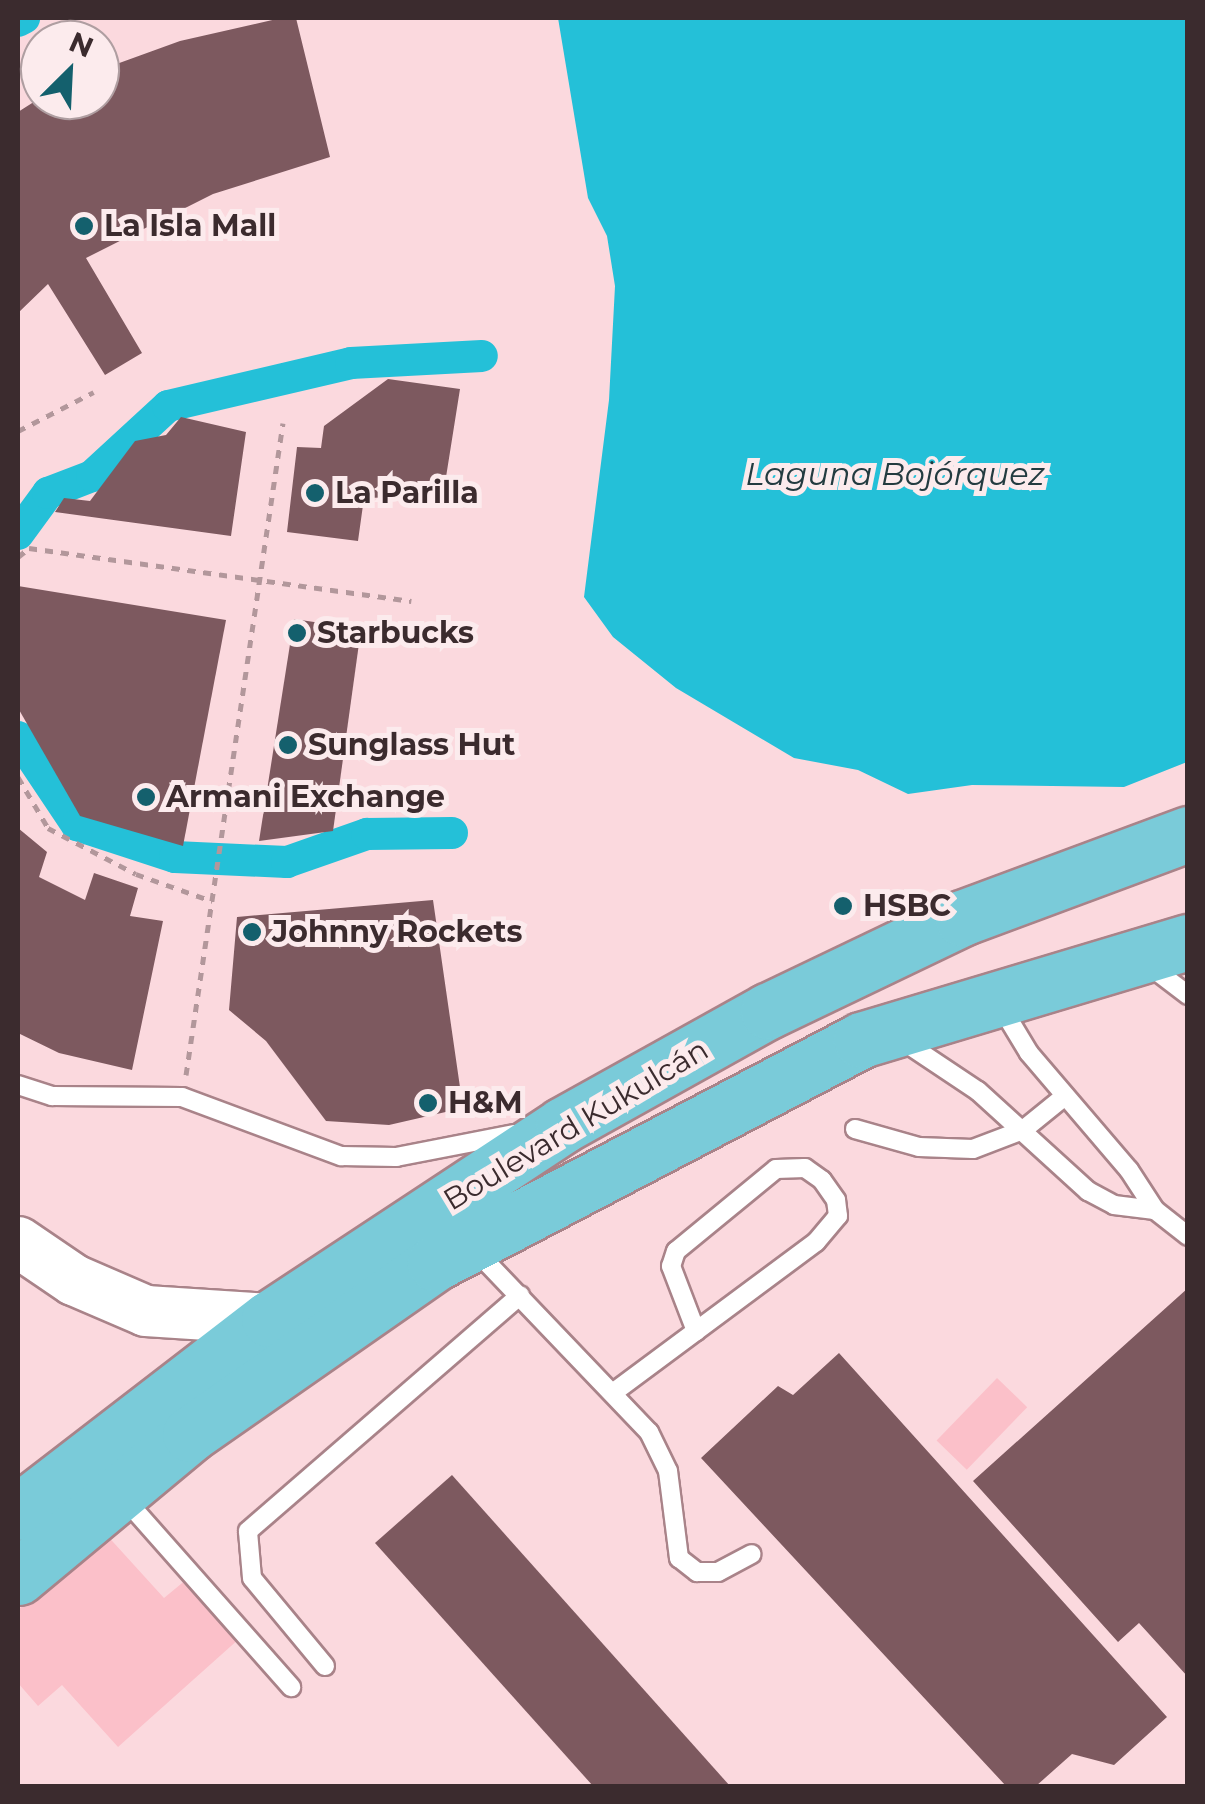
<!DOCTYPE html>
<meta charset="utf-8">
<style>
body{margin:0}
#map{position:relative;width:1205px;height:1804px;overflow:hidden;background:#fbd9de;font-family:Montserrat,sans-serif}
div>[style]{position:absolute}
.green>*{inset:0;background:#fbc0c9;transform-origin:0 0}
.water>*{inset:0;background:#24c0d8}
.canal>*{height:32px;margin:-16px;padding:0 16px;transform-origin:16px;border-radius:16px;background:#24c0d8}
.building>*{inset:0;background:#7d595f}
.path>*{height:5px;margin-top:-2.5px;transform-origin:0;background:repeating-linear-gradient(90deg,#b2979b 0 8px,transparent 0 16px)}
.roads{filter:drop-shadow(2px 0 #a98389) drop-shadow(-2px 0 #a98389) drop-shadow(0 2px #a98389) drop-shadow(0 -2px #a98389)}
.lane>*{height:18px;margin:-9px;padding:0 9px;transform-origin:9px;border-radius:9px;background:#fff}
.secondary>*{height:50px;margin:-25px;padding:0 25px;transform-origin:25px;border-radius:25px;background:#fff}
.primary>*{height:55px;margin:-27.5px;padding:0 27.5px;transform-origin:27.5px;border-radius:27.5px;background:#7acbd9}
.dots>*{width:28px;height:28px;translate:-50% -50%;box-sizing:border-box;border:5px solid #fcebed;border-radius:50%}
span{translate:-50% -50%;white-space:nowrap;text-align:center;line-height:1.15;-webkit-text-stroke:10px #fcebed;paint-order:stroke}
.poi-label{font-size:30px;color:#3b2b2e;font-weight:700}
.left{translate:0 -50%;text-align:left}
.street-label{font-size:30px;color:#3b2b2e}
.water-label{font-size:32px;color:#233b40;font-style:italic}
.frame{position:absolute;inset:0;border:20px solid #3b2b2e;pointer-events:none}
.north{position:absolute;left:20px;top:20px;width:100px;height:100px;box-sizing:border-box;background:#fcebed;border:2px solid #af9ea1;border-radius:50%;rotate:24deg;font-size:28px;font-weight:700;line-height:40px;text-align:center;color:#3b2b2e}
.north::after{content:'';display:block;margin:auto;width:35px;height:45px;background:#14606d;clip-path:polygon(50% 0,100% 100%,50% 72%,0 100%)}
</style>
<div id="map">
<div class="green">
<div style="left:997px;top:1378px;width:42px;height:87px;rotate:44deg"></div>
<div style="clip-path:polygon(104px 1532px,164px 1598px,187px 1579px,240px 1638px,118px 1747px,62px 1685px,38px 1706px,18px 1683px,18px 1610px)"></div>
</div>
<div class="water">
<div style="clip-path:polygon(558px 18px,1187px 18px,1187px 762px,1124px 787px,972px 785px,908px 794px,858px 770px,794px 758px,676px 688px,613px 637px,584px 597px,609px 400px,615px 286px,607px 236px,588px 198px)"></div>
</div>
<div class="canal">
<div style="left:18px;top:21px;width:7px;rotate:-27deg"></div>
<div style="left:18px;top:534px;width:51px;rotate:-53.8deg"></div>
<div style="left:48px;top:493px;width:47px;rotate:-21.1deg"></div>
<div style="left:92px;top:476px;width:103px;rotate:-42.6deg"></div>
<div style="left:168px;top:406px;width:188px;rotate:-13.2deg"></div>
<div style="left:351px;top:363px;width:131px;rotate:-3.1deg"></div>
<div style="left:18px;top:737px;width:106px;rotate:56.2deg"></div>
<div style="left:77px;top:825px;width:103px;rotate:18.1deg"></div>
<div style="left:175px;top:857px;width:112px;rotate:2.6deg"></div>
<div style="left:287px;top:862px;width:85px;rotate:-19.3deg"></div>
<div style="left:367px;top:834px;width:85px;rotate:-0.7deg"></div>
</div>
<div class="building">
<div style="clip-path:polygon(281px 18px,296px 18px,330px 157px,213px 194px,86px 258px,142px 353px,105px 375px,48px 284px,18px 313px,18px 112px,40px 98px,100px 100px,100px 70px,180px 41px)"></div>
<div style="clip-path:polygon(388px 379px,460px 389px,443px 496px,364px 498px,358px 541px,287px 532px,297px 447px,321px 448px,324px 426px)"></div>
<div style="clip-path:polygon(181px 417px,246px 432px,231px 536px,55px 512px,64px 498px,90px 501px,135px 441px,166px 435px)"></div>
<div style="clip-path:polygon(18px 586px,226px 620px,183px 846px,80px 816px,18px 708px)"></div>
<div style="clip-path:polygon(294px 619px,361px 629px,333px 831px,259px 841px)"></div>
<div style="clip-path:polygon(18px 828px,47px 852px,39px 877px,85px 900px,94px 873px,138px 888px,130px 916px,163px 921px,132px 1070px,59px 1053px,18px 1033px)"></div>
<div style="clip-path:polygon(433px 900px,463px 1108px,389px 1125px,326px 1121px,266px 1041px,229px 1010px,237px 917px)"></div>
<div style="clip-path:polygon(1188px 1288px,1188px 1677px,1139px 1623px,1118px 1642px,973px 1481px)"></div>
<div style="clip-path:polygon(839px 1353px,1167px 1717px,1114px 1765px,1072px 1754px,1036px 1786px,1006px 1786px,701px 1458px,778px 1386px,793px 1395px)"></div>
<div style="clip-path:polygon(452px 1475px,730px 1786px,593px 1786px,375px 1543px)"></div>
</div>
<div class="path">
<div style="left:18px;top:431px;width:85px;rotate:-27.2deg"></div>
<div style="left:18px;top:557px;width:14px;rotate:-39deg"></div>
<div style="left:29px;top:548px;width:386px;rotate:7.9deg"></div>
<div style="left:18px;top:777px;width:59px;rotate:59.5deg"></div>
<div style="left:48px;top:828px;width:99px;rotate:27.6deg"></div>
<div style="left:136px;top:874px;width:81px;rotate:19.6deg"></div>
<div style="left:186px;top:1075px;width:659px;rotate:-81.54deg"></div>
</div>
<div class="roads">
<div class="lane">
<div style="left:1146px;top:963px;width:53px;rotate:37.3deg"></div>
<div style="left:1000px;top:1005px;width:56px;rotate:58.9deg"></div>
<div style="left:1029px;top:1053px;width:154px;rotate:49.5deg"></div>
<div style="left:1129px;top:1170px;width:48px;rotate:57deg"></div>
<div style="left:1155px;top:1210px;width:42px;rotate:38.2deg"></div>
<div style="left:903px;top:1041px;width:90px;rotate:33.7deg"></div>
<div style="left:978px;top:1091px;width:149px;rotate:42.3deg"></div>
<div style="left:1088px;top:1191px;width:30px;rotate:28deg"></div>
<div style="left:1114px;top:1205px;width:41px;rotate:7deg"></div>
<div style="left:18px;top:1085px;width:36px;rotate:18deg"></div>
<div style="left:52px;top:1096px;width:130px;rotate:0.4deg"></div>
<div style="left:182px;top:1097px;width:170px;rotate:20.4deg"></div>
<div style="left:341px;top:1156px;width:55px;rotate:1deg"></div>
<div style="left:396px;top:1157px;width:120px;rotate:-11deg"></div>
<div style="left:855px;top:1129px;width:66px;rotate:15.7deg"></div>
<div style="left:919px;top:1147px;width:54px;rotate:2.1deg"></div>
<div style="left:973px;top:1149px;width:53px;rotate:-20.8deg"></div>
<div style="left:1023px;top:1130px;width:54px;rotate:-39deg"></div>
<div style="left:473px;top:1248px;width:255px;rotate:46.3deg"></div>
<div style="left:649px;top:1432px;width:43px;rotate:64deg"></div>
<div style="left:668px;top:1471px;width:88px;rotate:82.8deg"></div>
<div style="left:679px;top:1558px;width:23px;rotate:38deg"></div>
<div style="left:697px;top:1572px;width:21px"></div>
<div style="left:718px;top:1572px;width:38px;rotate:-28deg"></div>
<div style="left:614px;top:1392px;width:252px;rotate:-36.6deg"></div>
<div style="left:816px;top:1242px;width:34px;rotate:-50deg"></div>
<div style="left:838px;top:1216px;width:16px;rotate:-97deg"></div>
<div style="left:836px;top:1200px;width:24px;rotate:-125deg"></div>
<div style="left:822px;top:1180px;width:21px;rotate:-145deg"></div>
<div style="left:805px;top:1168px;width:29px;rotate:178deg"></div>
<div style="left:776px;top:1169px;width:129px;rotate:140.6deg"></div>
<div style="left:676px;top:1251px;width:16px;rotate:108deg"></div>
<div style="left:671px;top:1266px;width:70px;rotate:69deg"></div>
<div style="left:123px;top:1497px;width:254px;rotate:48.5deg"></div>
<div style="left:325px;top:1666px;width:114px;rotate:-129.7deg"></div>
<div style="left:252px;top:1578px;width:47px;rotate:-94.9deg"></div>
<div style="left:248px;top:1531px;width:360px;rotate:-40.9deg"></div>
</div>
<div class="secondary">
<div style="left:18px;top:1242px;width:68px;rotate:34.2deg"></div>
<div style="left:74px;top:1280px;width:78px;rotate:23.3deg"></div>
<div style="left:146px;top:1311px;width:123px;rotate:3.7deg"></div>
</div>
<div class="primary">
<div style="left:18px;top:1512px;width:317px;rotate:-37.6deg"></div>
<div style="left:269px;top:1319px;width:352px;rotate:-33.4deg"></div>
<div style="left:563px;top:1125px;width:235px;rotate:-29.1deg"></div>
<div style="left:768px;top:1011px;width:215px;rotate:-25.6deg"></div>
<div style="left:962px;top:918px;width:241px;rotate:-20.4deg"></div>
<div style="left:18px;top:1577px;width:224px;rotate:-39.7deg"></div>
<div style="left:190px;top:1434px;width:299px;rotate:-34.9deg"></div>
<div style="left:435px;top:1263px;width:481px;rotate:-27.6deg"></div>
<div style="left:861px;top:1040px;width:341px;rotate:-16.7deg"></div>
</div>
</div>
<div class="dots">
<div style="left:84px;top:226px;background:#14606d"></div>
<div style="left:315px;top:493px;background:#14606d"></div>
<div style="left:297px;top:633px;background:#14606d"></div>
<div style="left:288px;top:745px;background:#14606d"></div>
<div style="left:146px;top:797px;background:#14606d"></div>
<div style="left:843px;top:906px;background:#14606d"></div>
<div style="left:252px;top:932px;background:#14606d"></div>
<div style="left:428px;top:1103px;background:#14606d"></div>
</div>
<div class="poi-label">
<span class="left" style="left:104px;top:226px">La Isla Mall</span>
<span class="left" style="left:335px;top:493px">La Parilla</span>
<span class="left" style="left:317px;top:633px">Starbucks</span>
<span class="left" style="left:308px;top:745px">Sunglass Hut</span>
<span class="left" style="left:166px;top:797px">Armani Exchange</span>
<span class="left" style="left:863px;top:906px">HSBC</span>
<span class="left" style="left:272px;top:932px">Johnny Rockets</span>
<span class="left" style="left:448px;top:1103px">H&amp;M</span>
</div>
<div class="street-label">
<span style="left:576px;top:1125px;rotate:-31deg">Boulevard Kukulcán</span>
</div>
<div class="water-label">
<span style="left:895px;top:474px">Laguna Bojórquez</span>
</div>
<div class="frame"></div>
<div class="north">N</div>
</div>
